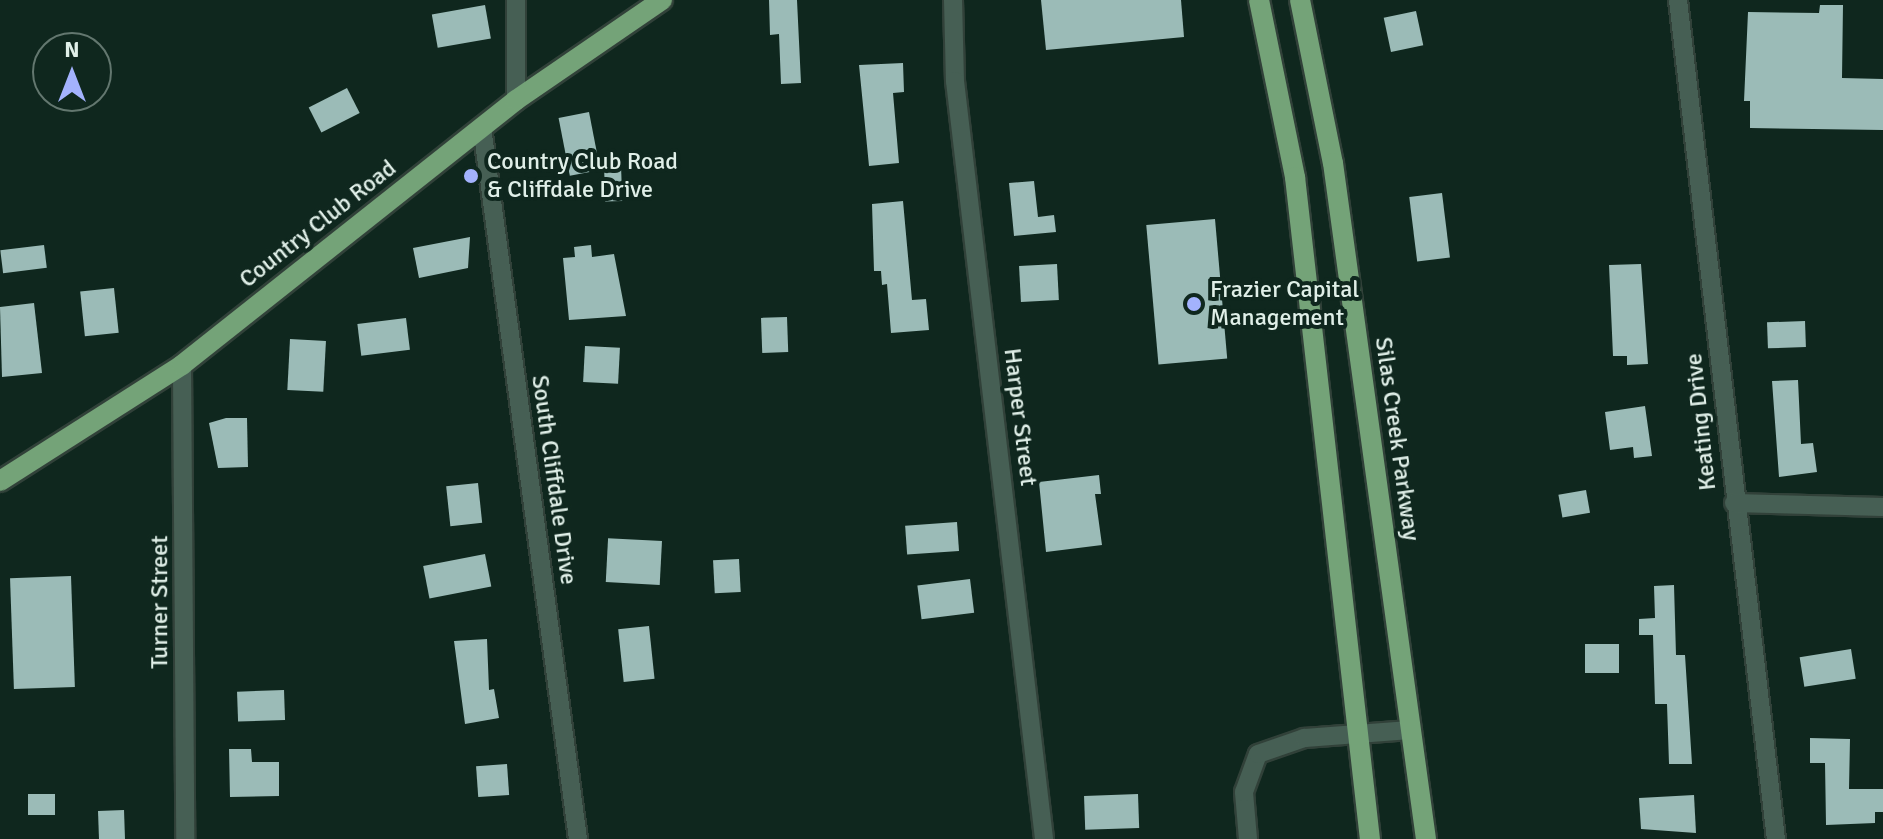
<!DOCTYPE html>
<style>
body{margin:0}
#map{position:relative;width:1883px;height:839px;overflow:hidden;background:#0f271e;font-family:Signika,sans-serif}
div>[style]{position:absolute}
.building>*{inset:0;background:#9bbbb7;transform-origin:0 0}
.roads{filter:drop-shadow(2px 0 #314139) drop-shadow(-2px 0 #314139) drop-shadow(0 2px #314139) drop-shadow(0 -2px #314139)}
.street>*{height:18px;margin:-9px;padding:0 9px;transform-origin:9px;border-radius:9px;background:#465f54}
.primary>*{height:20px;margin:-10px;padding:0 10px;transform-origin:10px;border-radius:10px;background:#74a378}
.dots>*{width:22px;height:22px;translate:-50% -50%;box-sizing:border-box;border:4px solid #0f271e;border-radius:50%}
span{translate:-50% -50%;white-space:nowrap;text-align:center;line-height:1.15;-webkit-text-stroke:8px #0f271e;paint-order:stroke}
.poi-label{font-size:24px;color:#e0efe8}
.left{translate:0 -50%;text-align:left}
.street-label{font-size:24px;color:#e0efe8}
.north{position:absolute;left:32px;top:32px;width:80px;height:80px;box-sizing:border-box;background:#0f271e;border:2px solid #63776f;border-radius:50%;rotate:0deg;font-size:22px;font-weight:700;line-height:32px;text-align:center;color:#e0efe8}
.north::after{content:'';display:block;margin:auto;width:28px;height:36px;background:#a3b2fd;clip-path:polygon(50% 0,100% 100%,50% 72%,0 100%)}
</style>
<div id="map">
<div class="building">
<div style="clip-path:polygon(769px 0,797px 0,801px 83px,781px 84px,779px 34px,770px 35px)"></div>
<div style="clip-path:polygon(1041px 0,1181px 0,1184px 37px,1046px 50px)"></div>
<div style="left:485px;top:5px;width:34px;height:54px;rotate:80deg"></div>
<div style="clip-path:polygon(1820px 5px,1843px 5px,1842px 78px,1883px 79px,1883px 130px,1750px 128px,1750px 101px,1744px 101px,1748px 12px,1819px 13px)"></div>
<div style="left:1416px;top:11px;width:35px;height:33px;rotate:78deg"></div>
<div style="clip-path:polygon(903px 63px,904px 92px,893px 93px,899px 163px,869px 166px,859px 65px)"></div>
<div style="left:347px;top:88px;width:28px;height:43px;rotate:63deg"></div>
<div style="left:589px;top:112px;width:59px;height:31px;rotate:79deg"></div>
<div style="left:621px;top:165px;width:36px;height:17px;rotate:88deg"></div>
<div style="clip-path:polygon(1034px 181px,1038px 217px,1054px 215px,1056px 232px,1014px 236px,1009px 183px)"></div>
<div style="left:1442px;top:193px;width:65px;height:33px;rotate:83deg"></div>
<div style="clip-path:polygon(903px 201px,912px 300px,926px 299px,929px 330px,891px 333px,887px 284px,882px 285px,881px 271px,874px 271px,872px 204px)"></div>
<div style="left:1215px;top:219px;width:140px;height:69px;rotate:85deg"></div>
<div style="clip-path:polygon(470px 237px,468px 268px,419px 278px,413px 248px)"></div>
<div style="left:44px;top:245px;width:23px;height:44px;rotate:83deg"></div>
<div style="clip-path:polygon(591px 245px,592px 257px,614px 254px,626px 316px,569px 320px,563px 258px,575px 257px,574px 247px)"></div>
<div style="left:1057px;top:264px;width:36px;height:38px;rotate:87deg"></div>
<div style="clip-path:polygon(1641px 264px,1648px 364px,1627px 365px,1627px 356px,1613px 356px,1609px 265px)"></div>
<div style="left:114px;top:288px;width:45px;height:34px;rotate:84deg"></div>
<div style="clip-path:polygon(34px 303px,42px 373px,2px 377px,0 307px)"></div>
<div style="left:787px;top:317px;width:35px;height:26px;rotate:88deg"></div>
<div style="left:406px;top:318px;width:32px;height:49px;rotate:83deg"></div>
<div style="left:1805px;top:321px;width:26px;height:38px;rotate:88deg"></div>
<div style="left:290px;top:339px;width:36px;height:51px;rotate:3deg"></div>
<div style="left:585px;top:346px;width:35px;height:36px;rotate:3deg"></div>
<div style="clip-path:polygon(1798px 380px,1801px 444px,1813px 443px,1817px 472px,1779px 477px,1772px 381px)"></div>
<div style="clip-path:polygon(1645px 406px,1652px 456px,1634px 458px,1633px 447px,1610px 450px,1605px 412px)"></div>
<div style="clip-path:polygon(226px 418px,247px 418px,248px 467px,218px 468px,209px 423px)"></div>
<div style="clip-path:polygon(1099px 475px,1101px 494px,1095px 494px,1102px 545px,1046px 552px,1039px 482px)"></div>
<div style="left:478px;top:483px;width:40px;height:32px;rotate:84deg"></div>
<div style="left:1586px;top:490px;width:23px;height:28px;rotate:80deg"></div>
<div style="left:957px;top:522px;width:29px;height:52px;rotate:86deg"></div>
<div style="left:662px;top:541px;width:44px;height:54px;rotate:93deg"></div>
<div style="left:485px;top:554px;width:33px;height:63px;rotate:79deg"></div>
<div style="left:739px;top:559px;width:33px;height:26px;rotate:87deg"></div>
<div style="left:71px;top:576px;width:111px;height:61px;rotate:88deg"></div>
<div style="left:970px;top:579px;width:34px;height:53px;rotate:83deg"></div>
<div style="clip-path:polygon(1674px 585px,1676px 655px,1685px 655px,1692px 764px,1669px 764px,1667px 704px,1655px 704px,1653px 635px,1639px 635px,1639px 619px,1655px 618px,1654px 586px)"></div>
<div style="left:649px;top:626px;width:53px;height:31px;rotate:84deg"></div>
<div style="clip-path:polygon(487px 639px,489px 690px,494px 689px,499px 718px,465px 724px,454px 641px)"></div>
<div style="left:1585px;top:644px;width:34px;height:29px"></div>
<div style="left:1851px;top:649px;width:30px;height:52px;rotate:81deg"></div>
<div style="left:284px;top:690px;width:30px;height:47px;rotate:88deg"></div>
<div style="clip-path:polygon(1810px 738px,1850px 739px,1849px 789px,1883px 789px,1883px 812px,1875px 812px,1875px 823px,1826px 825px,1825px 763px,1810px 763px)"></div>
<div style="clip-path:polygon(229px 749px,251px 749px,252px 762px,279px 762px,279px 796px,230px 797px)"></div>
<div style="left:507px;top:764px;width:31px;height:31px;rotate:86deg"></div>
<div style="left:28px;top:794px;width:27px;height:21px"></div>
<div style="left:1138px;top:794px;width:34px;height:54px;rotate:88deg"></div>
<div style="clip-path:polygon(1694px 795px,1696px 833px,1641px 829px,1639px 798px)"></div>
<div style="left:124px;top:810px;width:29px;height:26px;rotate:88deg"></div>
</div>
<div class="roads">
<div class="street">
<div style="left:516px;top:0;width:100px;rotate:90deg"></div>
<div style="left:953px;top:0;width:81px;rotate:88.6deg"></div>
<div style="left:955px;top:81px;width:763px;rotate:83.3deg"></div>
<div style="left:1678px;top:0;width:845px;rotate:83.34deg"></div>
<div style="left:482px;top:127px;width:718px;rotate:82.32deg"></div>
<div style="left:182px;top:365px;width:474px;rotate:89.6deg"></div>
<div style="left:1734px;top:503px;width:149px;rotate:1.5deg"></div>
<div style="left:1248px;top:839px;width:47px;rotate:-94.9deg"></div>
<div style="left:1244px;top:792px;width:40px;rotate:-69.8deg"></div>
<div style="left:1258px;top:754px;width:49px;rotate:-19.2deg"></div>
<div style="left:1304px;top:738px;width:107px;rotate:-4.3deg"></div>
</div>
<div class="primary">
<div style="left:1259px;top:0;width:181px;rotate:78.5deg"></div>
<div style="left:1295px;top:177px;width:666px;rotate:83.54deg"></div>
<div style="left:1300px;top:0;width:166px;rotate:78.6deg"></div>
<div style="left:1333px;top:163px;width:682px;rotate:82.17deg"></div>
<div style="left:0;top:481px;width:216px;rotate:-32.5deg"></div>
<div style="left:182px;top:365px;width:426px;rotate:-38.4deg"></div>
<div style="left:516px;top:100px;width:177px;rotate:-34.4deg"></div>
</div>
</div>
<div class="dots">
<div style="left:471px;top:176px;background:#a3b2fd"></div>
<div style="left:1194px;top:304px;background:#a3b2fd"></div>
</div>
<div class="poi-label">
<span class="left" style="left:487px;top:176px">Country Club Road<br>&amp; Cliffdale Drive</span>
<span class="left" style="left:1210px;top:304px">Frazier Capital<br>Management</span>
</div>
<div class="street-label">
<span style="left:318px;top:224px;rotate:-38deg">Country Club Road</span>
<span style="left:1020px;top:417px;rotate:83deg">Harper Street</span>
<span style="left:1701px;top:422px;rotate:-96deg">Keating Drive</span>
<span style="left:1397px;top:439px;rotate:82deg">Silas Creek Parkway</span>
<span style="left:554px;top:480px;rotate:82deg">South Cliffdale Drive</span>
<span style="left:160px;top:602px;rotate:-90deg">Turner Street</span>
</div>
<div class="north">N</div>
</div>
